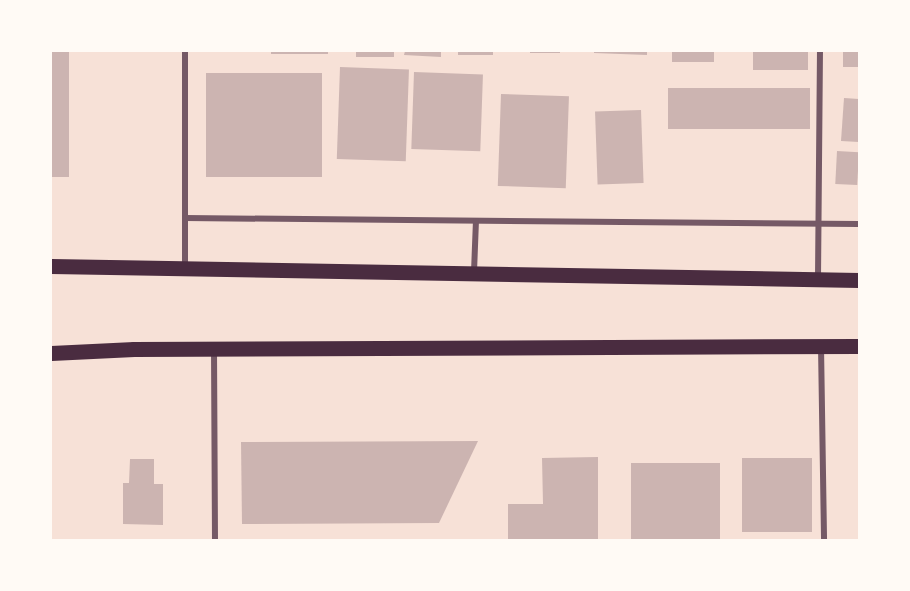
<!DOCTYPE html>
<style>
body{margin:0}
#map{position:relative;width:910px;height:591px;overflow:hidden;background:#f7e1d7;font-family:Overpass,sans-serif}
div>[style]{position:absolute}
.building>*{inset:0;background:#ccb4b1;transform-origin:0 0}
.minor>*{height:6px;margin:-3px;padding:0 3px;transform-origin:3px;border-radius:3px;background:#755966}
.primary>*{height:15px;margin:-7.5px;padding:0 7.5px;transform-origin:7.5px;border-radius:7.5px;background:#4a2c40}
span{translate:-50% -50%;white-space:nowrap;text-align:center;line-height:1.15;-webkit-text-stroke:6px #fffaf5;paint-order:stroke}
.frame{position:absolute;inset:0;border:52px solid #fffaf5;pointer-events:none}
</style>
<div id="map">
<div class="building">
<div style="left:51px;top:51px;width:18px;height:126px"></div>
<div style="left:271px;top:51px;width:57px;height:3px"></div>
<div style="left:356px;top:51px;width:38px;height:6px"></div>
<div style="clip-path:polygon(405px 51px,441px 51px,441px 57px,404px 55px)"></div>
<div style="left:458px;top:51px;width:35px;height:4px"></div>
<div style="left:530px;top:51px;width:30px;height:2px"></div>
<div style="clip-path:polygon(594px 51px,647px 51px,647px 55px,594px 53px)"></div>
<div style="left:672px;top:51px;width:42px;height:11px"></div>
<div style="left:753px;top:51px;width:55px;height:19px"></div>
<div style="left:843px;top:51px;width:16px;height:16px"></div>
<div style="left:340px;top:67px;width:69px;height:92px;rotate:2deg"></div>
<div style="left:414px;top:72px;width:69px;height:77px;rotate:2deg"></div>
<div style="left:206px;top:73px;width:116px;height:104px"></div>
<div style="left:668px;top:88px;width:142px;height:41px"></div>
<div style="left:501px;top:94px;width:68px;height:92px;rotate:2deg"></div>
<div style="clip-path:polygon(844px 98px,859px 99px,859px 142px,841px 141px)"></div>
<div style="left:641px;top:110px;width:73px;height:46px;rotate:88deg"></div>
<div style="left:837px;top:151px;width:22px;height:33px;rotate:3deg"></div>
<div style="clip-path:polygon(478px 441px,439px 523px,242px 524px,241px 442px)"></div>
<div style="clip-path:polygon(598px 457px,598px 540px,508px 540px,508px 504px,543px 504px,542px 458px)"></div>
<div style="left:742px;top:458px;width:70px;height:74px"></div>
<div style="clip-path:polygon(130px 459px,154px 459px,154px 484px,163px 484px,163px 525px,123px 524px,123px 483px,129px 483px)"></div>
<div style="left:720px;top:463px;width:77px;height:89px;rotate:90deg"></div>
</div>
<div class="minor">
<div style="left:185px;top:51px;width:215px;rotate:90deg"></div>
<div style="left:185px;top:218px;width:674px;rotate:0.51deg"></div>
<div style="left:474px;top:272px;width:51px;rotate:-87.8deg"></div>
<div style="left:818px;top:278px;width:227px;rotate:-89.5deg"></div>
<div style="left:821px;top:346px;width:194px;rotate:89.1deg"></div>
<div style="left:214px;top:349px;width:191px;rotate:89.7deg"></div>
</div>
<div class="primary">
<div style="left:51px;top:266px;width:808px;rotate:0.99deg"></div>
<div style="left:51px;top:353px;width:83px;rotate:-2.8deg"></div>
<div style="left:134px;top:349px;width:725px;rotate:-0.24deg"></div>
</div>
<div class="frame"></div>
</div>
